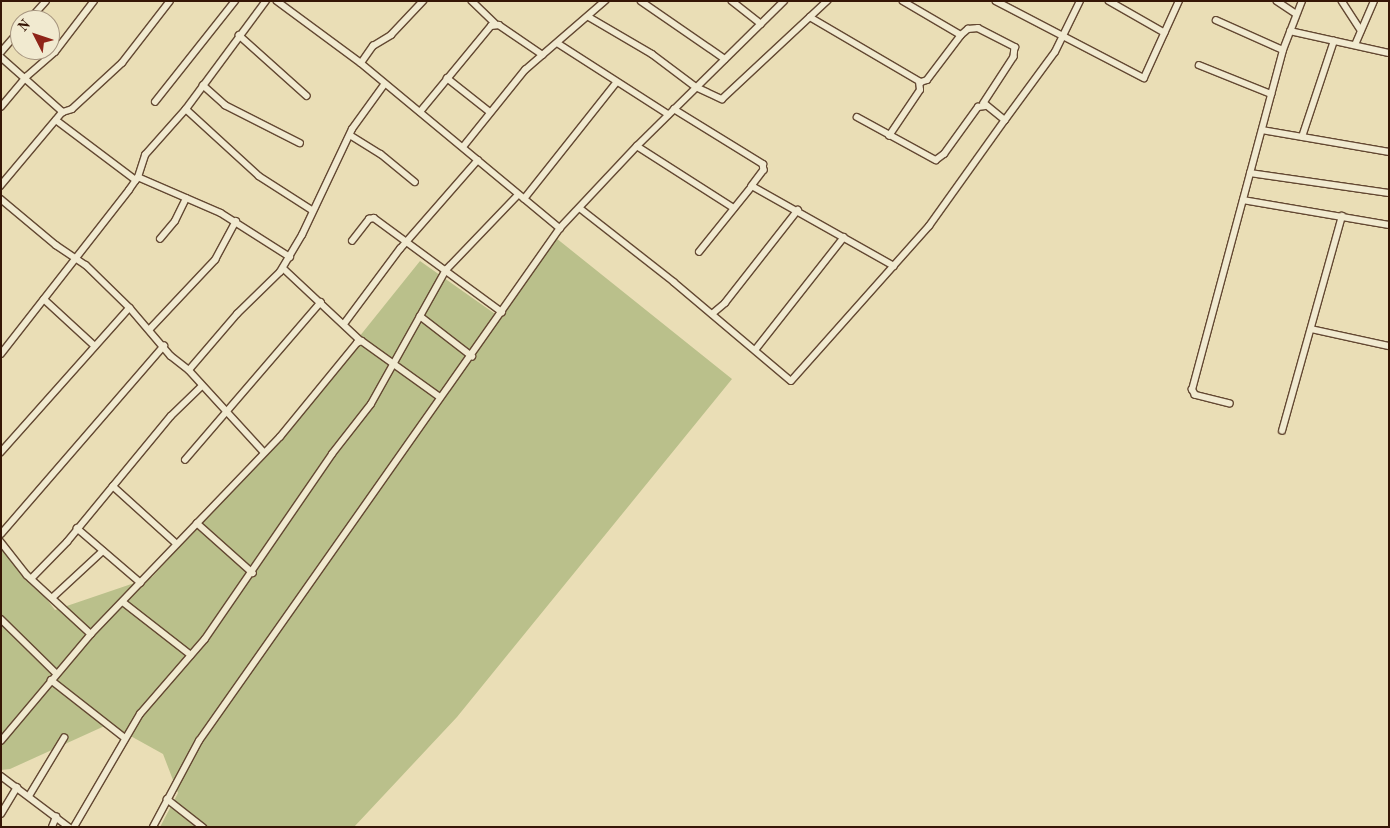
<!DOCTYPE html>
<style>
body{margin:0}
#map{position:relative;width:1390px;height:828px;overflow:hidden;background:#eadeb6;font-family:"Old Standard TT",serif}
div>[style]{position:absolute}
.green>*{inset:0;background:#bac08b}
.roads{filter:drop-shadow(1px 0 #634832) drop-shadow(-1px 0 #634832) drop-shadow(0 1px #634832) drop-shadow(0 -1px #634832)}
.minor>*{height:5.5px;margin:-2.75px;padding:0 2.75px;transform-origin:2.75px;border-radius:2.75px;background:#f1ead0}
span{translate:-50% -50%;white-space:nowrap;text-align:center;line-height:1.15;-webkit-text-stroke:4px #f1ead0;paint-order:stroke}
.frame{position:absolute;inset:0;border:2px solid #361606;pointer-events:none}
.north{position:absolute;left:10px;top:10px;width:50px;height:50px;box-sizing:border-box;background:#f1ead0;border:1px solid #a6957f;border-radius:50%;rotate:311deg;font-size:14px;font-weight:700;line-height:20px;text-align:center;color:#361606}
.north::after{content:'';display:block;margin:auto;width:18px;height:22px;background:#8f2418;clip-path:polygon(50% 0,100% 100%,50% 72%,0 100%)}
</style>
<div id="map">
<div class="green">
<div style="clip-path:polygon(556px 238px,732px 379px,457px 717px,354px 827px,160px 827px,178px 793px,163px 754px,109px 724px,10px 769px,1px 770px,1px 538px,55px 610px,152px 577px,274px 443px,420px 261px,498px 316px)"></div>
</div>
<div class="roads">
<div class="minor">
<div style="left:277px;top:1px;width:104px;rotate:36.4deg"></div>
<div style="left:361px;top:63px;width:259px;rotate:39.7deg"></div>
<div style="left:472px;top:1px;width:33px;rotate:44deg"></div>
<div style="left:641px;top:1px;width:102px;rotate:34.6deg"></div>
<div style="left:732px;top:1px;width:37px;rotate:38deg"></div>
<div style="left:903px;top:1px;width:67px;rotate:30.4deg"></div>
<div style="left:961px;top:35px;width:9px;rotate:-41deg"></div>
<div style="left:968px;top:29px;width:10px;rotate:-6deg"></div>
<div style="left:978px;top:28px;width:42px;rotate:27.2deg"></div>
<div style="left:1015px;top:47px;width:10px;rotate:96deg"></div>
<div style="left:1014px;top:57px;width:55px;rotate:123.1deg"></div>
<div style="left:984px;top:103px;width:27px;rotate:39deg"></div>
<div style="left:1005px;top:120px;width:84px;rotate:-53.7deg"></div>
<div style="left:1055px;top:52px;width:57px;rotate:-63.9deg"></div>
<div style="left:996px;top:1px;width:167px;rotate:27.5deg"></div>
<div style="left:1144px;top:78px;width:85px;rotate:-65.6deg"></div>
<div style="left:1109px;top:1px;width:64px;rotate:29.7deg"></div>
<div style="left:1277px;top:1px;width:23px;rotate:34deg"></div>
<div style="left:1342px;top:1px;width:35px;rotate:57deg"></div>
<div style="left:589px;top:17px;width:73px;rotate:30.4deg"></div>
<div style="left:652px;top:54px;width:55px;rotate:36.9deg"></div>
<div style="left:696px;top:87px;width:29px;rotate:25deg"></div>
<div style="left:722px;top:99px;width:144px;rotate:-43deg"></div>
<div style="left:810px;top:17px;width:129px;rotate:30.4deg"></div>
<div style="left:921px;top:82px;width:6px;rotate:-18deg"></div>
<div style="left:927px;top:80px;width:56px;rotate:-52.9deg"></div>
<div style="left:29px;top:20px;width:25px;rotate:-48deg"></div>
<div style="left:1216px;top:20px;width:73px;rotate:24.1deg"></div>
<div style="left:1290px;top:31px;width:101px;rotate:12.5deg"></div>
<div style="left:239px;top:35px;width:91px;rotate:41.9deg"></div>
<div style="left:559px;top:44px;width:130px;rotate:32.7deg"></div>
<div style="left:1355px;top:45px;width:48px;rotate:-66.6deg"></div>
<div style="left:1px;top:52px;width:29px;rotate:-49deg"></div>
<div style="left:1px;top:57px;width:83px;rotate:41.6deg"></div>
<div style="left:63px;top:112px;width:97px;rotate:130deg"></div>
<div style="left:361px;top:63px;width:21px;rotate:-55deg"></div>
<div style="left:373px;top:46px;width:21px;rotate:-31deg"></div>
<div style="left:391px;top:35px;width:47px;rotate:-46.7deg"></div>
<div style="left:1199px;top:65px;width:78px;rotate:21.9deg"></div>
<div style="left:447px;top:78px;width:55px;rotate:38.3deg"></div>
<div style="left:203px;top:85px;width:30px;rotate:42deg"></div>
<div style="left:225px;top:105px;width:84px;rotate:26.9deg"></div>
<div style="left:155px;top:102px;width:129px;rotate:-51.6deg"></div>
<div style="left:1px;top:107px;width:39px;rotate:-50deg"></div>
<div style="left:26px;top:77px;width:38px;rotate:-41deg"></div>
<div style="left:55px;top:52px;width:64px;rotate:-52.6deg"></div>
<div style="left:186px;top:109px;width:99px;rotate:42.5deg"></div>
<div style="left:259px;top:176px;width:63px;rotate:32.7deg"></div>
<div style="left:674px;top:109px;width:105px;rotate:31.7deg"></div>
<div style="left:763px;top:164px;width:6px;rotate:81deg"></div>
<div style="left:764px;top:170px;width:20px;rotate:127deg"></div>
<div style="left:63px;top:112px;width:9px;rotate:-18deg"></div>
<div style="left:72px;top:109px;width:68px;rotate:-42.6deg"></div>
<div style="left:122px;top:63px;width:78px;rotate:-52.3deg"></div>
<div style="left:420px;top:112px;width:112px;rotate:-50.5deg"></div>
<div style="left:491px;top:26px;width:8px;rotate:-7deg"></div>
<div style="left:499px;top:25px;width:53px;rotate:34.3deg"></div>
<div style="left:857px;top:117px;width:90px;rotate:28.6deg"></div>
<div style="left:936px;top:160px;width:10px;rotate:-37deg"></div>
<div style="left:944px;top:154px;width:58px;rotate:-54.1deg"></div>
<div style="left:978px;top:107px;width:7px;rotate:-8deg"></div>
<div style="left:56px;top:120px;width:100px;rotate:36.9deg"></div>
<div style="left:1262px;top:130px;width:129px;rotate:9.8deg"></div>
<div style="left:350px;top:135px;width:36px;rotate:32deg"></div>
<div style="left:381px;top:154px;width:44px;rotate:39.5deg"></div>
<div style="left:889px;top:136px;width:55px;rotate:-56deg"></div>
<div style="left:920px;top:90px;width:8px;rotate:-97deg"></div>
<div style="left:1302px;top:137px;width:101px;rotate:-71.6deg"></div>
<div style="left:637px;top:146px;width:115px;rotate:32.6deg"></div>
<div style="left:463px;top:147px;width:99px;rotate:-51.2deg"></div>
<div style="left:525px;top:70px;width:106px;rotate:-40.8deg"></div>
<div style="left:1250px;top:173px;width:140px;rotate:8.2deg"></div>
<div style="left:138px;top:177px;width:90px;rotate:23.4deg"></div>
<div style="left:221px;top:213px;width:82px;rotate:32.5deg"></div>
<div style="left:1px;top:199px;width:72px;rotate:39.9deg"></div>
<div style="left:56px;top:245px;width:36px;rotate:34deg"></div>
<div style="left:86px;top:265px;width:62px;rotate:44.3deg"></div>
<div style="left:130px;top:308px;width:194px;rotate:131.7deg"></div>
<div style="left:524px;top:199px;width:148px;rotate:-51.6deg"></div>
<div style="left:1243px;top:200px;width:148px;rotate:9.7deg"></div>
<div style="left:581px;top:209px;width:118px;rotate:38.1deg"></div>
<div style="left:674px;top:282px;width:153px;rotate:40.2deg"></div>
<div style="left:791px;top:381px;width:208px;rotate:-48.3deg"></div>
<div style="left:929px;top:226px;width:130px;rotate:-54.4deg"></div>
<div style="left:160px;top:239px;width:23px;rotate:-50deg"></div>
<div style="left:175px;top:221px;width:25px;rotate:-64deg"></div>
<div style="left:352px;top:241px;width:28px;rotate:-52deg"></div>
<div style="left:369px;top:219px;width:5px;rotate:-11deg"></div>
<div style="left:374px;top:218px;width:159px;rotate:36.3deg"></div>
<div style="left:699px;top:252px;width:85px;rotate:-51.2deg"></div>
<div style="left:752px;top:186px;width:163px;rotate:29.4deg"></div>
<div style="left:283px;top:268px;width:105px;rotate:43.1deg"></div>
<div style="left:44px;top:299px;width:69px;rotate:42.7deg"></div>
<div style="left:130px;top:308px;width:63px;rotate:49.5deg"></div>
<div style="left:171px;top:356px;width:23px;rotate:38deg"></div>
<div style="left:189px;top:370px;width:110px;rotate:47.6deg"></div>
<div style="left:712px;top:314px;width:17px;rotate:-40deg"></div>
<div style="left:725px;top:303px;width:118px;rotate:-51.9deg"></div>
<div style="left:420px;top:316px;width:66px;rotate:37.6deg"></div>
<div style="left:344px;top:324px;width:94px;rotate:-53.3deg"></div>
<div style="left:400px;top:249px;width:118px;rotate:-48.8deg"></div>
<div style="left:150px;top:329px;width:95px;rotate:-46.7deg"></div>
<div style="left:215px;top:260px;width:44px;rotate:-61.7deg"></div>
<div style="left:1311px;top:329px;width:80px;rotate:12.3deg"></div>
<div style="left:756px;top:349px;width:142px;rotate:-51.8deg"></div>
<div style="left:1px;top:354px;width:208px;rotate:-52deg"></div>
<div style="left:129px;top:190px;width:16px;rotate:-55deg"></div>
<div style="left:138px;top:177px;width:23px;rotate:-72deg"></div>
<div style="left:145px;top:155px;width:62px;rotate:-48.3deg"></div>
<div style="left:186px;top:109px;width:134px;rotate:-53.5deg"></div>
<div style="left:189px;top:370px;width:74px;rotate:-49.4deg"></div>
<div style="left:237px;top:314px;width:60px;rotate:-44.3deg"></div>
<div style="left:280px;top:272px;width:43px;rotate:-59.3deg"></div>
<div style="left:302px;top:235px;width:117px;rotate:-64.7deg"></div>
<div style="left:352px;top:129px;width:54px;rotate:-54deg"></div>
<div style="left:1230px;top:404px;width:36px;rotate:-166deg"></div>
<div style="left:1195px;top:395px;width:6px;rotate:-121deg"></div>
<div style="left:1192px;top:390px;width:352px;rotate:-75deg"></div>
<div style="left:1283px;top:50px;width:53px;rotate:-68.8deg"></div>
<div style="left:1282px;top:431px;width:223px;rotate:-74.4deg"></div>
<div style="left:185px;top:460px;width:208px;rotate:-49.3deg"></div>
<div style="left:113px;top:486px;width:86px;rotate:42.2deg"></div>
<div style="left:197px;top:523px;width:75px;rotate:41.8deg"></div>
<div style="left:77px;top:528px;width:84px;rotate:40.7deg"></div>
<div style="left:1px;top:534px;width:249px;rotate:-49.1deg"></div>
<div style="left:1px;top:542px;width:42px;rotate:51.8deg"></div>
<div style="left:27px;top:575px;width:87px;rotate:42.7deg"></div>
<div style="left:31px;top:579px;width:52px;rotate:-45.8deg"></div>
<div style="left:67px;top:542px;width:163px;rotate:-50.5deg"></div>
<div style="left:171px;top:416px;width:43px;rotate:-44.1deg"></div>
<div style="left:52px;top:598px;width:69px;rotate:-42.7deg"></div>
<div style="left:123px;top:602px;width:86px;rotate:37.9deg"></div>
<div style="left:1px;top:619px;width:78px;rotate:44.5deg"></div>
<div style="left:51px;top:680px;width:93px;rotate:38deg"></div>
<div style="left:1px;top:741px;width:140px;rotate:-49.9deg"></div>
<div style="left:91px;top:634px;width:273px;rotate:-46.2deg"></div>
<div style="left:280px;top:437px;width:122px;rotate:-50.7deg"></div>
<div style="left:357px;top:343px;width:5px;rotate:-22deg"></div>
<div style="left:362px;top:341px;width:96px;rotate:35.7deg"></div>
<div style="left:1px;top:776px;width:85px;rotate:36.9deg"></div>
<div style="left:29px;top:796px;width:68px;rotate:-58.9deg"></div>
<div style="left:167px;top:799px;width:46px;rotate:37.9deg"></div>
<div style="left:1px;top:814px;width:31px;rotate:-59deg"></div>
<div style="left:52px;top:827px;width:11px;rotate:-68deg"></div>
<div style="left:74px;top:827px;width:131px;rotate:-59.7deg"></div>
<div style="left:140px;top:714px;width:99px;rotate:-49.1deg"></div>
<div style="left:205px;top:639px;width:224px;rotate:-55.5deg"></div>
<div style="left:332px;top:454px;width:63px;rotate:-52deg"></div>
<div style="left:371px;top:404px;width:154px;rotate:-60.8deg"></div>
<div style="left:446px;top:270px;width:104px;rotate:-46.2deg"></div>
<div style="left:153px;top:827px;width:98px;rotate:-61.9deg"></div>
<div style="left:199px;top:741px;width:627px;rotate:-54.87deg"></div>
<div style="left:560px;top:228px;width:112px;rotate:-46.8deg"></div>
<div style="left:637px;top:146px;width:206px;rotate:-44.6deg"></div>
</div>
</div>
<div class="frame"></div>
<div class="north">N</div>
</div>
